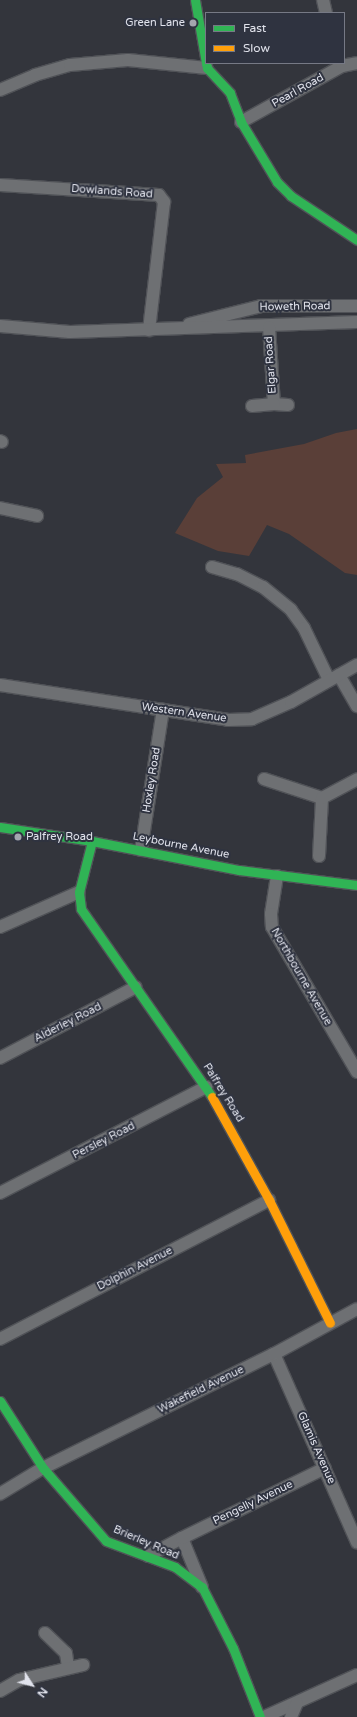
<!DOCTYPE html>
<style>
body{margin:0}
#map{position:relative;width:357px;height:1717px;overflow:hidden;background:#33353c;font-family:"Varela Round",sans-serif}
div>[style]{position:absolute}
.green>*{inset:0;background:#5a3f38}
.roads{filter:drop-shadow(1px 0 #505257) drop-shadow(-1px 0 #505257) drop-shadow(0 1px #505257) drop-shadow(0 -1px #505257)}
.street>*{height:12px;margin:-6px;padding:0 6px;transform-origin:6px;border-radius:6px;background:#6e7073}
.fast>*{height:9px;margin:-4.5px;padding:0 4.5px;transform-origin:4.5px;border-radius:4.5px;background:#30b455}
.slow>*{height:9px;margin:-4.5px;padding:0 4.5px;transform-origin:4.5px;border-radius:4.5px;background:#ff9f0a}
.dots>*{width:11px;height:11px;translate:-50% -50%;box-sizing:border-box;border:2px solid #2f3340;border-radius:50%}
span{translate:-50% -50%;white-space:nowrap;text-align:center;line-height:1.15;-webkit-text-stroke:4px #2f3340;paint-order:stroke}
.poi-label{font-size:11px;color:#e1e3ec}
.right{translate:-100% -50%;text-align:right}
.left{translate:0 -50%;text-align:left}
.street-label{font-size:11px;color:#e1e3ec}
.legend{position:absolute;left:205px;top:12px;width:140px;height:52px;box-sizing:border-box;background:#2f3340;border:1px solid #767985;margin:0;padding:5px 7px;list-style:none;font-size:12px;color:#e1e3ec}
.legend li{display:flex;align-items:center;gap:8px;height:20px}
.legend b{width:20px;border:1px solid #767985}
.north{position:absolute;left:12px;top:1665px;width:40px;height:40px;-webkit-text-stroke:3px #2f3340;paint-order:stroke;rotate:126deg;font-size:11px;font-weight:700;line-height:16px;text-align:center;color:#e1e3ec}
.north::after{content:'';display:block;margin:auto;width:14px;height:18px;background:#e1e3ec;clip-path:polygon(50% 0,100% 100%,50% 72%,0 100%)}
</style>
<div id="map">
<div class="green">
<div style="clip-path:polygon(357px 429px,357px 575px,345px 573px,289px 534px,267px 525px,249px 556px,218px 551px,175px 533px,197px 498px,223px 477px,216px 464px,246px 463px,245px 455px,304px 444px,336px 433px)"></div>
</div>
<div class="roads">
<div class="street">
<div style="left:323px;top:0;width:13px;rotate:77deg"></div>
<div style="left:0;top:90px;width:38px;rotate:-23deg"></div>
<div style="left:35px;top:75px;width:36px;rotate:-16deg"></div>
<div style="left:70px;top:65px;width:58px;rotate:-4.9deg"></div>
<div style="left:128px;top:60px;width:79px;rotate:5.8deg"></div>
<div style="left:241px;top:122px;width:115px;rotate:-29deg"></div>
<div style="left:342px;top:66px;width:15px;rotate:-11deg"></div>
<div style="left:0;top:185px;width:159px;rotate:3.6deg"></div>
<div style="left:159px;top:195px;width:9px;rotate:54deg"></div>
<div style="left:164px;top:202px;width:129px;rotate:96.7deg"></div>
<div style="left:189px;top:324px;width:74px;rotate:-14deg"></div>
<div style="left:261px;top:306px;width:96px"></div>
<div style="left:0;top:326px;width:70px;rotate:4.9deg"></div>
<div style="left:70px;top:332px;width:287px;rotate:-2deg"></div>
<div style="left:269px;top:327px;width:77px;rotate:86.3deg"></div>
<div style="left:274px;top:404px;width:14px;rotate:4deg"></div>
<div style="left:252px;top:406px;width:22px;rotate:-5deg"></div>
<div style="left:0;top:441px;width:2px;rotate:27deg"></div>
<div style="left:0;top:508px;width:38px;rotate:12deg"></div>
<div style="left:212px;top:567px;width:26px;rotate:16deg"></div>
<div style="left:237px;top:574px;width:29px;rotate:27deg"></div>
<div style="left:263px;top:587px;width:36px;rotate:39deg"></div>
<div style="left:291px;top:610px;width:22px;rotate:54deg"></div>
<div style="left:304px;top:628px;width:58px;rotate:64.3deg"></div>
<div style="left:339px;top:675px;width:36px;rotate:60deg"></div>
<div style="left:0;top:685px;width:231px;rotate:8.7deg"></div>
<div style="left:228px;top:720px;width:24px;rotate:-2deg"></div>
<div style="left:252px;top:719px;width:43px;rotate:-23.6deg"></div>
<div style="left:291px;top:702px;width:76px;rotate:-29.3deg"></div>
<div style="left:264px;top:779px;width:61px;rotate:18.1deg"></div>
<div style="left:141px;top:850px;width:142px;rotate:-81.1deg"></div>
<div style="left:319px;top:856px;width:58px;rotate:-87deg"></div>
<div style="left:322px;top:798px;width:40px;rotate:-28deg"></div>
<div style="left:277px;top:876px;width:38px;rotate:99deg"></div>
<div style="left:271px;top:914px;width:13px;rotate:86deg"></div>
<div style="left:272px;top:927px;width:168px;rotate:59.6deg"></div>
<div style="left:0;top:927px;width:86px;rotate:-23.9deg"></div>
<div style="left:0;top:1058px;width:153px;rotate:-27.6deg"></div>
<div style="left:0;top:1193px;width:232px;rotate:-27.2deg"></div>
<div style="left:0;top:1339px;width:303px;rotate:-27.3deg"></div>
<div style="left:274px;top:1354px;width:206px;rotate:66.2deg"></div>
<div style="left:0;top:1494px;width:50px;rotate:-31.2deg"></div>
<div style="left:43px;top:1468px;width:258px;rotate:-26.3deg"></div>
<div style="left:274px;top:1354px;width:94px;rotate:-28.5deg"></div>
<div style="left:148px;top:1556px;width:38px;rotate:-28deg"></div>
<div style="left:202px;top:1587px;width:53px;rotate:-112.2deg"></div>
<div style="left:182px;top:1538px;width:159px;rotate:-26.1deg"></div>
<div style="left:45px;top:1633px;width:29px;rotate:44deg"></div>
<div style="left:66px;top:1653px;width:15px;rotate:82deg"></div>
<div style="left:0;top:1691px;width:22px;rotate:-30deg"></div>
<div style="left:19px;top:1680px;width:66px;rotate:-13.2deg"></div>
<div style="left:264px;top:1717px;width:102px;rotate:-24.3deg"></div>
<div style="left:291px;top:1717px;width:15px;rotate:-67deg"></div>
</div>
<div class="fast">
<div style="left:195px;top:0;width:64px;rotate:80.1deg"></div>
<div style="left:206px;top:63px;width:5px;rotate:79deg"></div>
<div style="left:207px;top:68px;width:34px;rotate:47deg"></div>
<div style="left:230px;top:93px;width:31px;rotate:69deg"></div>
<div style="left:241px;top:122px;width:70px;rotate:59deg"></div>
<div style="left:277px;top:182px;width:20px;rotate:45deg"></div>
<div style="left:291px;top:196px;width:79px;rotate:33.7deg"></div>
<div style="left:0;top:827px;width:93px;rotate:8.7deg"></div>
<div style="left:92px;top:841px;width:150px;rotate:11.2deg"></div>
<div style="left:239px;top:870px;width:119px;rotate:7.2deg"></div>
<div style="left:92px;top:841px;width:53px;rotate:104.3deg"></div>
<div style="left:79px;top:892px;width:17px;rotate:83deg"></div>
<div style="left:81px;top:909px;width:229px;rotate:55.1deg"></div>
<div style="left:0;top:1401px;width:80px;rotate:57.3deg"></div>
<div style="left:43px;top:1468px;width:96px;rotate:49.2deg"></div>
<div style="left:106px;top:1541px;width:74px;rotate:20.6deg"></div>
<div style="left:175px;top:1567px;width:34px;rotate:37deg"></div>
<div style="left:202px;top:1587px;width:68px;rotate:63.1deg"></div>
<div style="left:233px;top:1648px;width:74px;rotate:68.6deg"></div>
</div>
<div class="slow">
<div style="left:212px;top:1097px;width:118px;rotate:61deg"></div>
<div style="left:269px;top:1200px;width:137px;rotate:63.6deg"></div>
</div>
</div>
<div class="dots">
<div style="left:193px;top:23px;background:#a4a6ae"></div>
<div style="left:18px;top:837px;background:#a4a6ae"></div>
</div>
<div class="poi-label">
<span class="right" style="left:185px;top:23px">Green Lane</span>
<span class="left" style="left:26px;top:837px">Palfrey Road</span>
</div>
<div class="street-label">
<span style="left:298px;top:91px;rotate:-29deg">Pearl Road</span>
<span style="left:112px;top:192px;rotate:4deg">Dowlands Road</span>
<span style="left:295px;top:307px;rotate:-1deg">Howeth Road</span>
<span style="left:271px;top:365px;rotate:-94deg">Elgar Road</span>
<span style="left:184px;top:713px;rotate:8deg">Western Avenue</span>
<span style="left:152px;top:780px;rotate:-81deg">Hoxley Road</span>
<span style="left:181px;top:846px;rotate:11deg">Leybourne Avenue</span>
<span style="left:301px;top:977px;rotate:60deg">Northbourne Avenue</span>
<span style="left:68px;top:1023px;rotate:-27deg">Alderley Road</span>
<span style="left:223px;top:1093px;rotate:58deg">Palfrey Road</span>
<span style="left:104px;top:1141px;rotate:-27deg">Persley Road</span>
<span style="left:135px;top:1269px;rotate:-27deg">Dolphin Avenue</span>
<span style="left:201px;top:1390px;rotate:-26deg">Wakefield Avenue</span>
<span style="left:316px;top:1448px;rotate:66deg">Glamis Avenue</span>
<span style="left:253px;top:1503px;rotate:-26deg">Pengelly Avenue</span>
<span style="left:146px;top:1543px;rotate:23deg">Brierley Road</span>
</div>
<ul class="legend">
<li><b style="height:5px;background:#30b455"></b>Fast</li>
<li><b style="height:5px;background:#ff9f0a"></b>Slow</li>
</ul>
<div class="north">N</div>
</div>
